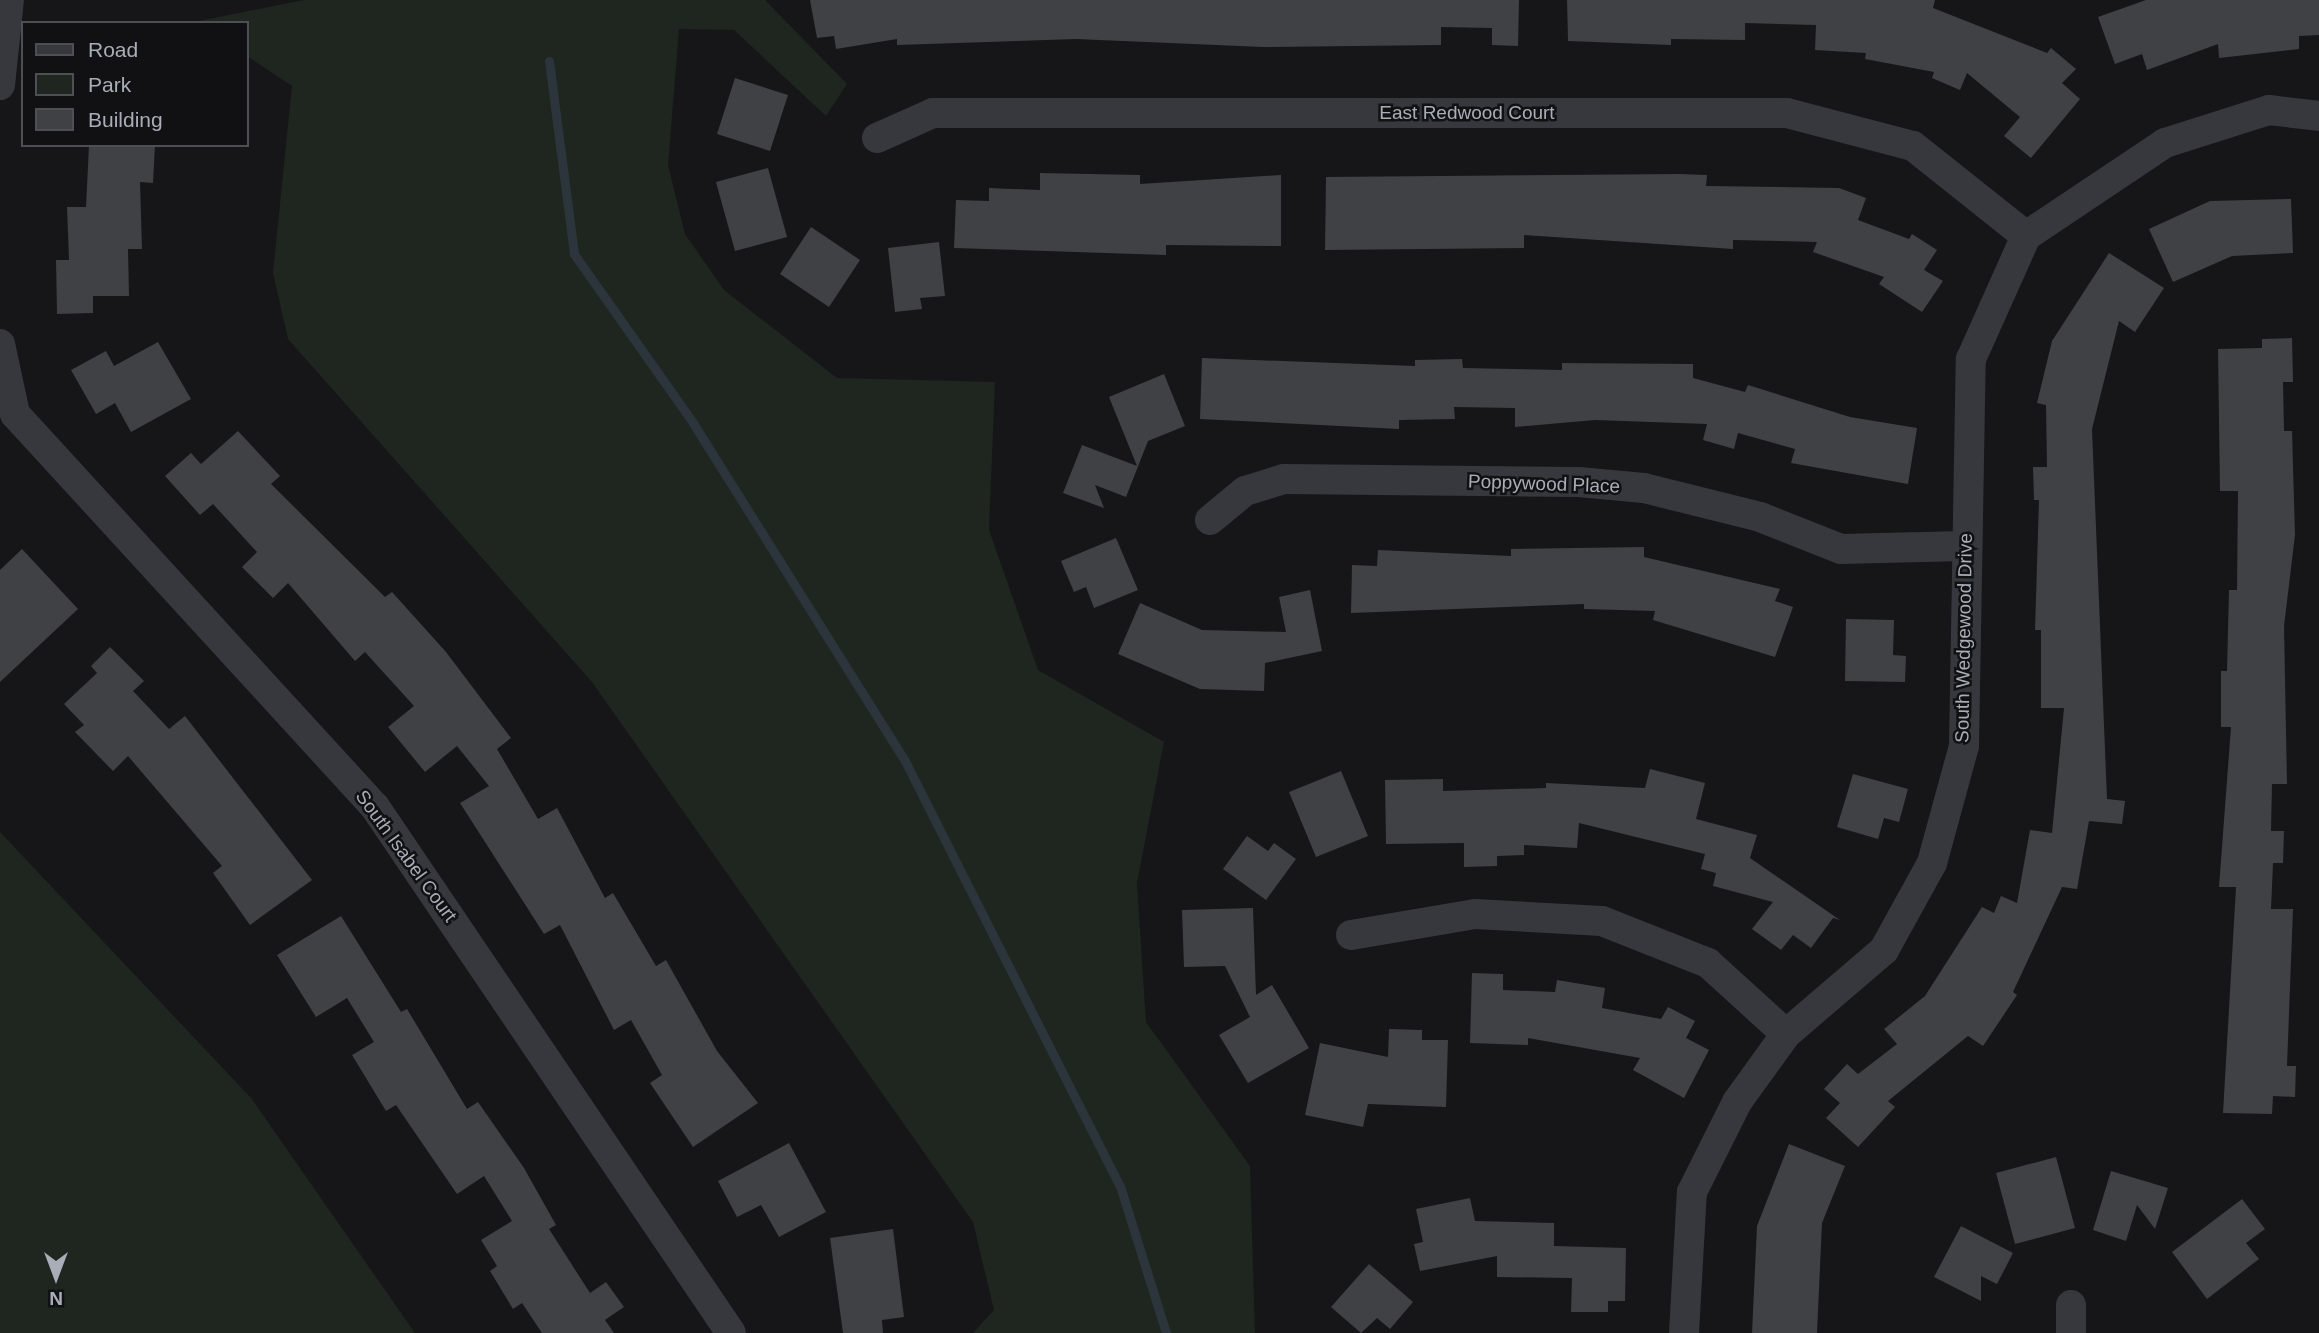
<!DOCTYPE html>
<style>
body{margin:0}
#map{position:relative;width:2319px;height:1333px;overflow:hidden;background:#161618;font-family:Arial,sans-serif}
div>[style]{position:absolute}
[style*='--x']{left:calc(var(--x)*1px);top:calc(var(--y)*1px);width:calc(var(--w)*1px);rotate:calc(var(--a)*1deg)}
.green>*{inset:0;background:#1e261f}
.stream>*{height:9px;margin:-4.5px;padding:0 4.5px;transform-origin:4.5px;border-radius:4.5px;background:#2c353c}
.building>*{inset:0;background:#404145}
.street>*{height:30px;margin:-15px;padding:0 15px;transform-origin:15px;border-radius:15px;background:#37383d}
span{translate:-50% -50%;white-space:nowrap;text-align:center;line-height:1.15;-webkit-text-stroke:5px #111113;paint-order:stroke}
.street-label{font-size:19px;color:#a8adb8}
.legend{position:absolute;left:21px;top:21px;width:228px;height:126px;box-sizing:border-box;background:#111113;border:2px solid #4d4f55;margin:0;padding:9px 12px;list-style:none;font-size:21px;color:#a8adb8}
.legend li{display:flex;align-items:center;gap:14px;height:35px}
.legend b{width:35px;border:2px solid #4d4f55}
.north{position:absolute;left:21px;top:1242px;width:70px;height:70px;-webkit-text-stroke:5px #111113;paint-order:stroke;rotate:180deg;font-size:19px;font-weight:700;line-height:28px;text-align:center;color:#a8adb8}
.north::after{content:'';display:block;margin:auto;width:24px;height:32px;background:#a8adb8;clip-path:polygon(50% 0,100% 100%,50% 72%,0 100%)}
</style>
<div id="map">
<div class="green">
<div style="clip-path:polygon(304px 0,765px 0,847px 84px,826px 116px,734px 30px,679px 29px,668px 165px,685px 234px,724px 290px,837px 378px,995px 382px,989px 530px,1038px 670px,1164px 742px,1137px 883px,1146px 1022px,1250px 1166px,1255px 1333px,973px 1333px,994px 1310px,973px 1222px,592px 682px,288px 339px,273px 273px,292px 86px,247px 56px,247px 23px,189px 23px)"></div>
<div style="clip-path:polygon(0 832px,251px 1098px,415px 1333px,0 1333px)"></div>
</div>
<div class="stream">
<div style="--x:549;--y:61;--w:195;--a:82.6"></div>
<div style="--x:574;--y:254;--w:207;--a:54.8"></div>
<div style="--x:693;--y:423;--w:399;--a:57.9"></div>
<div style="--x:905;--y:761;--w:476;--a:63.2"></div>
<div style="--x:1120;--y:1186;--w:154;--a:72.6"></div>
</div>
<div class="building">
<div style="clip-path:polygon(810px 0,1519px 0,1518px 46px,1492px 45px,1492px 28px,1441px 27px,1441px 45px,1263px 47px,1076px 39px,897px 45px,897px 39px,836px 49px,834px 36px,817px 38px)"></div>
<div style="clip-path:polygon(1567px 0,1935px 0,1933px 8px,2047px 53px,2051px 48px,2076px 69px,2062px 83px,2080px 99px,2031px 158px,2004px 136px,2020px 117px,1967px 73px,1960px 90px,1932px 78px,1934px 72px,1865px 59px,1866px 53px,1815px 50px,1816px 25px,1745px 23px,1745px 40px,1671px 39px,1671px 45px,1568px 41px)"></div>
<div style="clip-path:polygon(2146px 0,2319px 0,2319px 35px,2299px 36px,2299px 49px,2219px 58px,2218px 44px,2147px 70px,2142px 54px,2115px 64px,2098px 17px)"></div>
<div style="clip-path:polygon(735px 78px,788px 95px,770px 151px,717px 134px)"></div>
<div style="clip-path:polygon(89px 145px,155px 145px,153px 183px,140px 182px,142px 249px,128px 249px,129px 296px,93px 296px,93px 313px,57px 314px,56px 260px,69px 260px,67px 207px,86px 207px)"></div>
<div style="clip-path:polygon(768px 168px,787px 237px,735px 251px,716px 182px)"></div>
<div style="clip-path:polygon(1040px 173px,1140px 175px,1140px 184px,1281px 175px,1281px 246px,1166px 245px,1166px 255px,954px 248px,956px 200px,989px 201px,989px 188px,1040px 190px)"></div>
<div style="clip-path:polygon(1679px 174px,1707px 175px,1706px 186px,1839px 188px,1866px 198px,1858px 220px,1909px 239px,1912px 234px,1937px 250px,1924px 270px,1943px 281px,1922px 312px,1879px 284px,1884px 277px,1813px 252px,1817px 242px,1733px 240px,1733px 249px,1524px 235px,1524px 248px,1325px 250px,1326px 177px)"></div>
<div style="clip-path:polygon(2291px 199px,2293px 253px,2232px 256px,2173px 282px,2149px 229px,2210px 201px)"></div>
<div style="clip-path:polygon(811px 227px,860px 260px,829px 307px,780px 274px)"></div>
<div style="clip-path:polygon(939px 242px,945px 296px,920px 298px,922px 309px,895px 312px,888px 248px)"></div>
<div style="clip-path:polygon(2109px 253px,2164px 288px,2135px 332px,2119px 321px,2092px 429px,2107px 799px,2125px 801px,2122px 824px,2089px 821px,2077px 889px,2062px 887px,2013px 992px,2017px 995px,1983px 1046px,1968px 1036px,1888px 1101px,1895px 1107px,1858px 1147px,1826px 1118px,1840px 1103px,1824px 1089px,1847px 1064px,1858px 1074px,1897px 1044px,1884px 1029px,1925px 996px,1982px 907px,1994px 913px,2001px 896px,2017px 903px,2030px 830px,2052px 833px,2064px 708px,2041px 708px,2041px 630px,2035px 630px,2039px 500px,2034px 500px,2033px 467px,2047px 467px,2046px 405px,2037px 403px,2052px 341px)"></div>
<div style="clip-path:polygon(2292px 338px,2293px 382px,2283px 382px,2284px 431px,2292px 431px,2295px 535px,2284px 626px,2287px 784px,2272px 784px,2271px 831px,2284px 831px,2283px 863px,2273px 863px,2271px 909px,2293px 909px,2287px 1066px,2296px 1066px,2295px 1097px,2273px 1096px,2272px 1114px,2223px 1113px,2236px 887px,2219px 887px,2231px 727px,2221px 727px,2221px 671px,2227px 671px,2229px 590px,2237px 590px,2238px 491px,2220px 491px,2218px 349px,2262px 348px,2262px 339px)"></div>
<div style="clip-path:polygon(158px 342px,191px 399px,131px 432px,115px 403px,96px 414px,71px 370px,106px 351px,114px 366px)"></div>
<div style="clip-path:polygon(1202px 358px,1415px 366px,1415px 360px,1462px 359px,1463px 368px,1562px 370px,1562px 363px,1693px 364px,1693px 378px,1745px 392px,1748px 385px,1850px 417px,1917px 428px,1908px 484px,1791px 463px,1795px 449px,1738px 433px,1734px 449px,1703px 440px,1707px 424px,1595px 420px,1515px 427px,1515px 408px,1454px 407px,1455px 419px,1399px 420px,1399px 429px,1200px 419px)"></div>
<div style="clip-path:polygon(1164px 374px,1185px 426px,1148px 441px,1126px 497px,1095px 485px,1104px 508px,1063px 493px,1082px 445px,1137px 466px,1109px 397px)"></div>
<div style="clip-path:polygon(238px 431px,280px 476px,271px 484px,385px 597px,392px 592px,446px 652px,511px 738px,497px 749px,538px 819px,557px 808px,605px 898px,613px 893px,656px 966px,666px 960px,717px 1051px,758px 1103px,693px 1147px,650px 1083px,662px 1075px,631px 1020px,614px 1030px,560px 925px,544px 934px,460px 803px,489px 786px,457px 746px,425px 772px,388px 727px,414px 706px,365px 652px,355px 661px,288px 583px,273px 598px,242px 567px,257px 552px,213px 504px,200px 515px,165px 476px,191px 453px,201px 464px)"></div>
<div style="clip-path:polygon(1116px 538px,1138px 590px,1094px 608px,1086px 587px,1074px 592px,1061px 561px)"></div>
<div style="clip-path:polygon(1644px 547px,1644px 557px,1780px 589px,1775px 601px,1793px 607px,1775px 657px,1653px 620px,1655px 611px,1584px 609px,1584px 604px,1351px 613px,1352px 565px,1377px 566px,1378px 550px,1511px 556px,1511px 549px)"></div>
<div style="clip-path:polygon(22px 549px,78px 609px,0 682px,0 570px)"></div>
<div style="clip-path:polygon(1310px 590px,1322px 651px,1265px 663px,1264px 691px,1200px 689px,1118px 654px,1140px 603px,1202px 630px,1286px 632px,1279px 597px)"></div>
<div style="clip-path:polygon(1846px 619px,1894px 620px,1893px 655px,1906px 656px,1905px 682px,1845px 681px)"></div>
<div style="clip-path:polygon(110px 647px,144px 681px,133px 691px,169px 729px,185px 716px,312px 880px,250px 925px,213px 873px,222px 866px,128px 756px,113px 771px,75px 732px,84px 725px,64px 704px,97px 673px,91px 666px)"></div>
<div style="clip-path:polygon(1650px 769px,1705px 783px,1696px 819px,1757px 835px,1750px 858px,1840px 920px,1833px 918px,1811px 948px,1793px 935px,1781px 950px,1752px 929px,1773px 902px,1713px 886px,1716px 873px,1701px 869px,1705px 854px,1579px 823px,1577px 848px,1524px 845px,1524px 855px,1497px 856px,1497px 866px,1464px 867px,1464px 843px,1386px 844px,1385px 780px,1443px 779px,1443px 791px,1546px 788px,1546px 783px,1645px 788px)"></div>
<div style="clip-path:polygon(1341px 771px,1368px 836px,1316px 857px,1289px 792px)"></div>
<div style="clip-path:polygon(1853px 774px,1908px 789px,1899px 822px,1884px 818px,1878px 839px,1837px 827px)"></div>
<div style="clip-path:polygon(1247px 836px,1268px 851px,1274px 843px,1296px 859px,1266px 900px,1223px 869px)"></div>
<div style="clip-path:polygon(1253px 908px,1256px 995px,1272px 985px,1309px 1048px,1248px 1083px,1219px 1035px,1250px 1017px,1225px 966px,1184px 967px,1182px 910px)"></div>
<div style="clip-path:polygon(341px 916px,401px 1012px,407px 1009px,467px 1109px,478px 1102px,524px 1168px,556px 1225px,549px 1229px,590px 1293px,606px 1282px,624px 1307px,605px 1320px,614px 1333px,542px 1333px,522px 1303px,513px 1309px,490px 1271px,497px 1266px,481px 1240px,512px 1221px,484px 1176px,457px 1194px,396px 1105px,386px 1111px,352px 1055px,374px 1042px,347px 998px,316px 1017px,277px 955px)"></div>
<div style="clip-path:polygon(1472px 973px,1503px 974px,1503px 990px,1555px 992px,1557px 980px,1605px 988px,1602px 1008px,1661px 1019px,1668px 1007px,1695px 1021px,1686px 1038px,1709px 1050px,1684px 1098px,1633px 1070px,1640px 1058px,1528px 1038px,1528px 1045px,1470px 1043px)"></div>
<div style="clip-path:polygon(1389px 1029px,1422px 1030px,1422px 1040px,1448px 1040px,1446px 1107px,1368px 1104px,1363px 1127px,1305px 1115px,1320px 1043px,1388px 1057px)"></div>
<div style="clip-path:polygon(789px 1143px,826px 1212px,779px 1237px,761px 1205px,737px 1217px,718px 1181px)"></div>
<div style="clip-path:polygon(1789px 1144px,1845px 1166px,1822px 1223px,1817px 1333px,1752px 1333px,1757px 1226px)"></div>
<div style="clip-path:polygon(2056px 1157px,2075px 1228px,2015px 1244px,1996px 1173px)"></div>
<div style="clip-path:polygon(2111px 1171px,2168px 1188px,2155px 1229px,2137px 1205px,2126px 1241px,2093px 1230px)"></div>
<div style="clip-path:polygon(1470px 1198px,1475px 1221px,1554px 1223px,1554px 1246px,1626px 1248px,1625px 1301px,1608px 1301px,1608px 1312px,1571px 1312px,1572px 1278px,1497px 1277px,1497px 1256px,1420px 1271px,1414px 1244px,1423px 1242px,1416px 1209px)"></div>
<div style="clip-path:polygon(2242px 1199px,2265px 1229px,2246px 1243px,2259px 1259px,2207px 1299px,2172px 1252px)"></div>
<div style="clip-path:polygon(1961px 1226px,2013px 1253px,1997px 1284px,1981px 1276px,1981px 1301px,1934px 1277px)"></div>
<div style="clip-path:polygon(893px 1229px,904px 1317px,882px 1320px,883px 1333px,843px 1333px,830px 1238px)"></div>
<div style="clip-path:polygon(1369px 1264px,1413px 1302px,1390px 1329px,1377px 1318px,1361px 1333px,1331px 1307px)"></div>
</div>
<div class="street">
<div style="--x:0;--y:85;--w:85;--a:-84"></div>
<div style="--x:877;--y:138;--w:61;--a:-24.1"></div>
<div style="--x:933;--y:113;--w:854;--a:0"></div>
<div style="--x:1787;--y:113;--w:130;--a:14.7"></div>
<div style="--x:1913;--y:146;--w:144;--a:38.5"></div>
<div style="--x:0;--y:344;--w:72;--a:77.9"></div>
<div style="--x:15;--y:414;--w:533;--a:47.51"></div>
<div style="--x:375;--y:807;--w:635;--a:55.91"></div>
<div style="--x:1210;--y:520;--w:45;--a:-39.6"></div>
<div style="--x:1245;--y:491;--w:41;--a:-17.1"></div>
<div style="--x:1284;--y:479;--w:295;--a:0.6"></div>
<div style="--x:1579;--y:482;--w:65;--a:5.3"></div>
<div style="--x:1644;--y:488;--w:120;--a:14"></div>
<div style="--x:1760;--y:517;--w:87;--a:21.6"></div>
<div style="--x:1841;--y:549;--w:123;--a:-1.4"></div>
<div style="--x:1351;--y:935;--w:126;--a:-9.6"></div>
<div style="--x:1475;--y:914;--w:127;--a:3.2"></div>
<div style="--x:1602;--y:921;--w:114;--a:21.6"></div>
<div style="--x:1708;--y:963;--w:105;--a:42.3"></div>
<div style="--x:2071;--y:1305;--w:28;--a:90"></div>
<div style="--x:1684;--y:1333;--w:141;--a:-86.8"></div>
<div style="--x:1692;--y:1192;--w:101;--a:-63.4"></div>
<div style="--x:1737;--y:1102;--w:84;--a:-54.2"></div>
<div style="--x:1786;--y:1034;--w:129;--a:-40.6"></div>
<div style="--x:1884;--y:950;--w:99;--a:-61.1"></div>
<div style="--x:1932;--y:863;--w:121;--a:-74.7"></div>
<div style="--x:1964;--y:746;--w:387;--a:-89"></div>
<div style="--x:1971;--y:359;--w:135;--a:-65.9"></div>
<div style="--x:2026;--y:236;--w:167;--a:-33.8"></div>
<div style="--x:2165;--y:143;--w:109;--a:-17.6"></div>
<div style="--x:2269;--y:110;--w:50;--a:6.8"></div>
</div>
<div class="street-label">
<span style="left:1467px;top:113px">East Redwood Court</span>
<span style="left:1544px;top:484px;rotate:2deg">Poppywood Place</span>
<span style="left:1964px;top:638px;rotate:-89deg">South Wedgewood Drive</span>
<span style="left:406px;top:856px;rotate:54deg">South Isabel Court</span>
</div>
<ul class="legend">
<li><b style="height:9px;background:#37383d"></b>Road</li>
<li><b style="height:19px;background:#1e261f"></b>Park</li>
<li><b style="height:19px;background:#404145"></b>Building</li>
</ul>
<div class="north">N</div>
</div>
